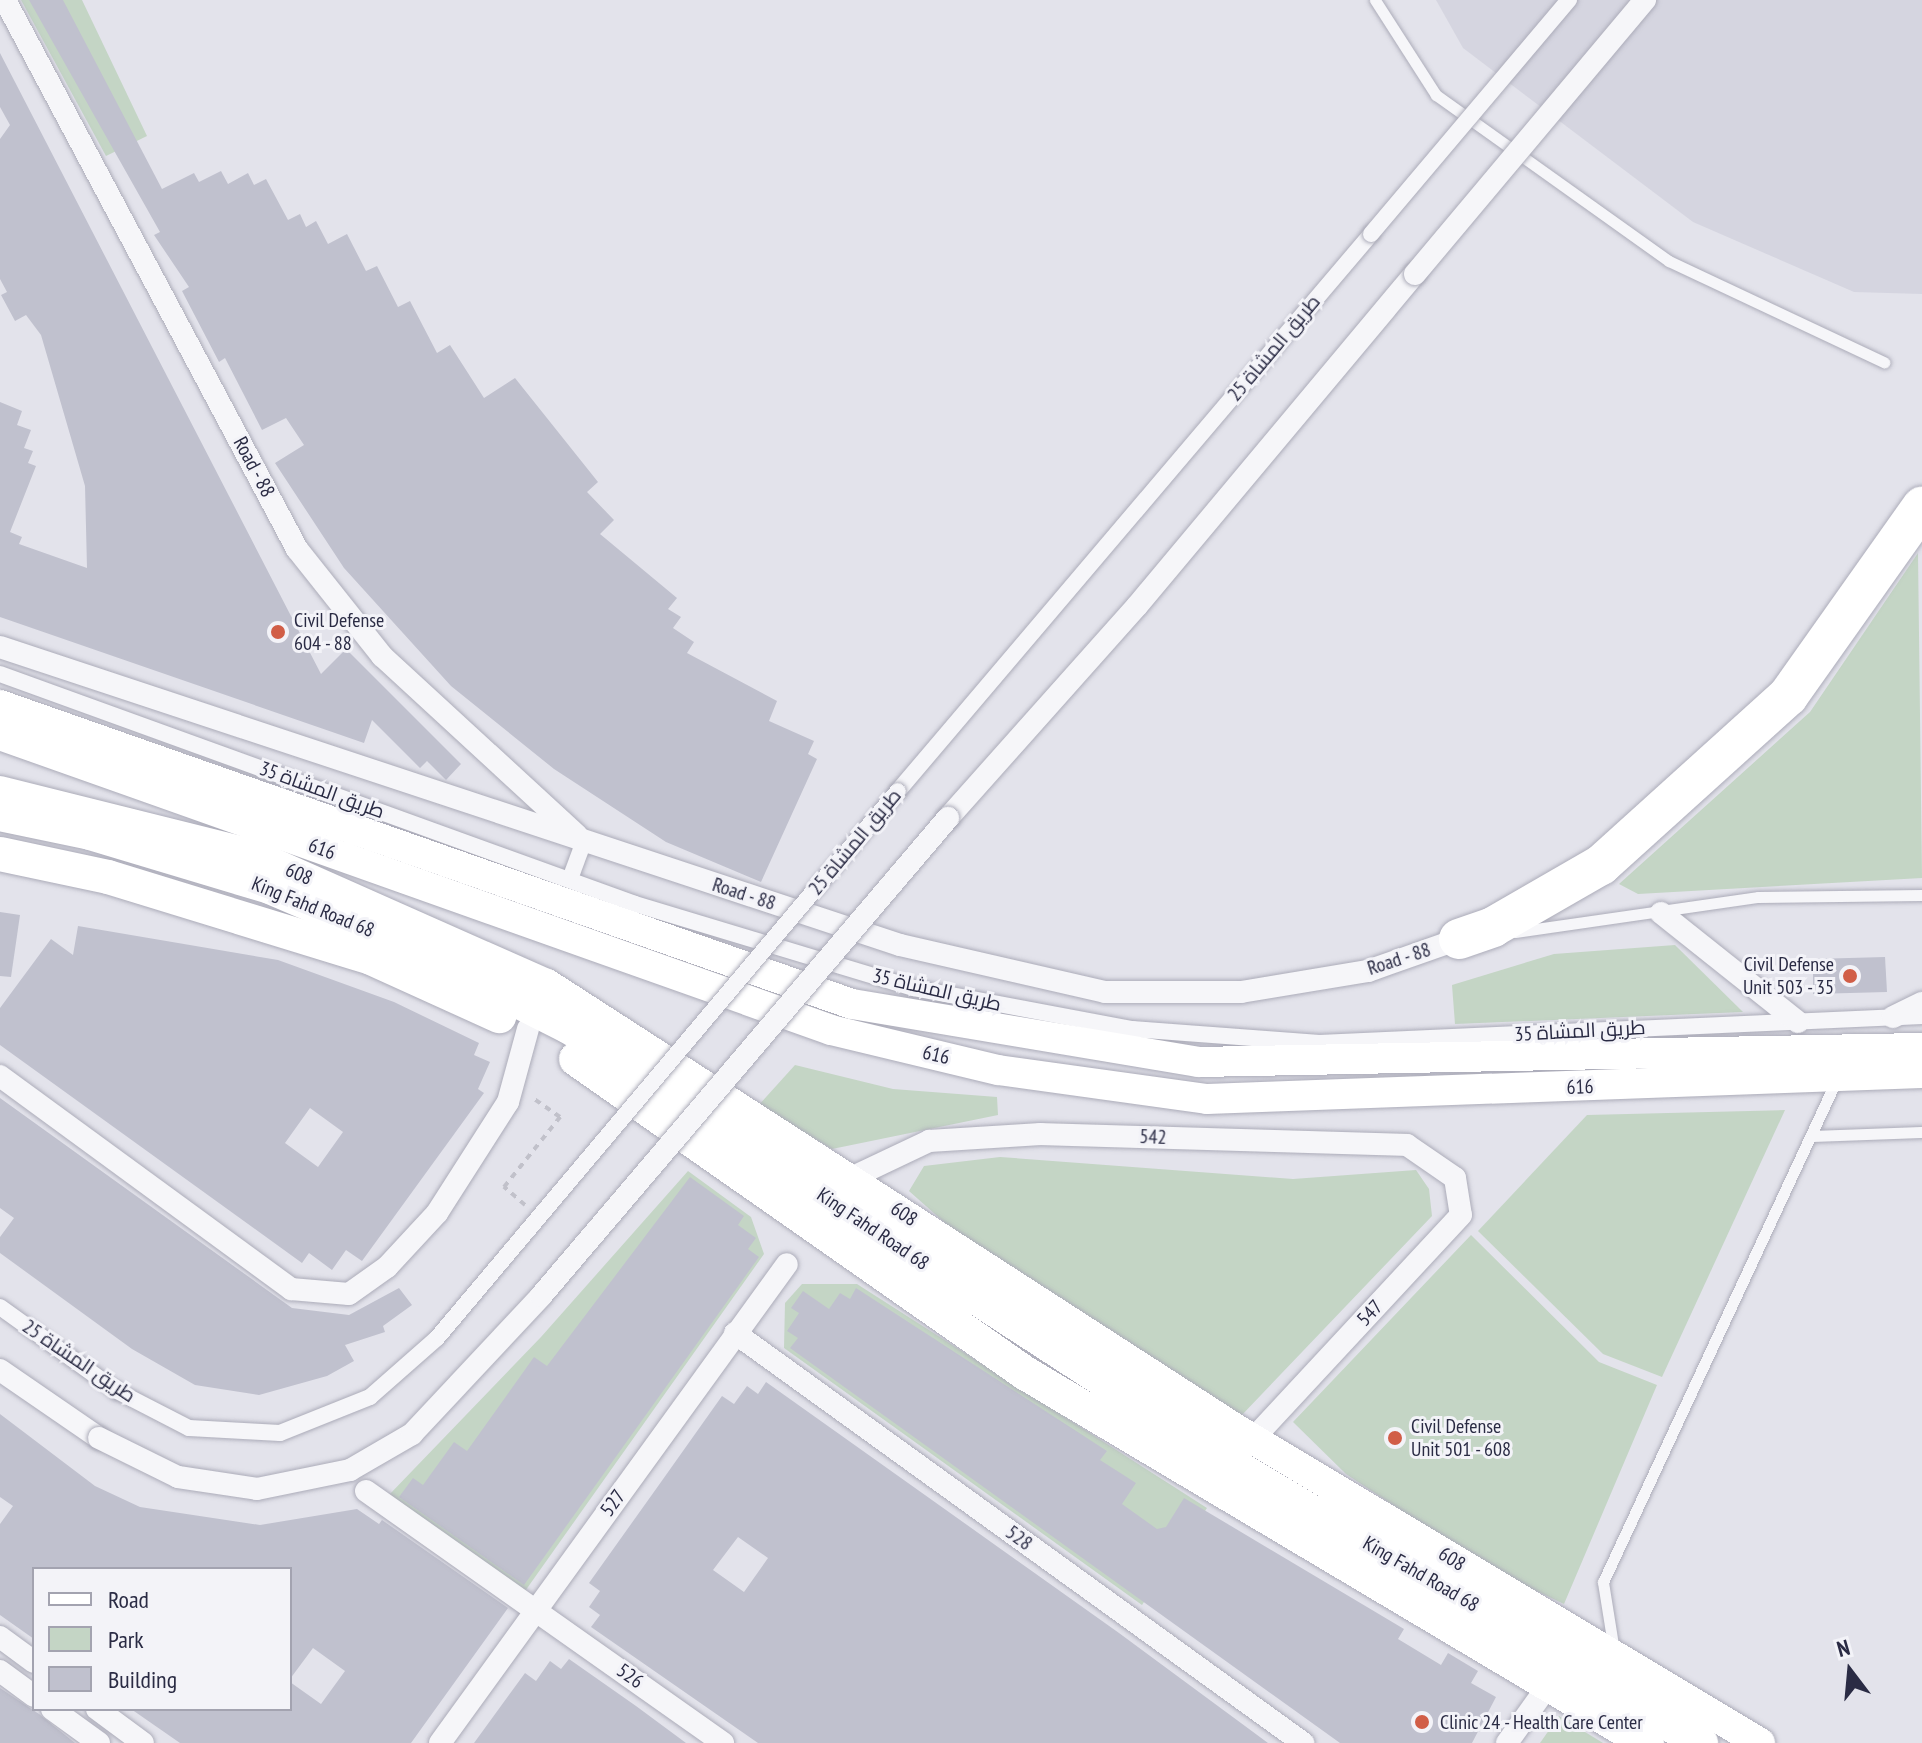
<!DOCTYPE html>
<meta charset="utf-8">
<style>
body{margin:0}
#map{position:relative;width:1922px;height:1743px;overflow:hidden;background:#e3e3eb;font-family:"PT Sans Narrow",Cairo,sans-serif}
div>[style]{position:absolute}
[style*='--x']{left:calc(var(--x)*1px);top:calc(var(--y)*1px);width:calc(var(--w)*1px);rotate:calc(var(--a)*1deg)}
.built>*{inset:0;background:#d5d5e0}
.green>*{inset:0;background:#c4d5c5}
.building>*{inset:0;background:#c0c1ce}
.path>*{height:4px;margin-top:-2px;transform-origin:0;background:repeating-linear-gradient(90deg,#c1c1ca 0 6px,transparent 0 12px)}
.roads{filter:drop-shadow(0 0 2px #acacb9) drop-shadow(0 0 2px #acacb9)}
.service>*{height:11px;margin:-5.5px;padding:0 5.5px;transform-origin:5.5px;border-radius:5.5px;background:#f6f6f9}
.pedestrian>*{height:16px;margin:-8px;padding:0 8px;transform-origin:8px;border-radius:8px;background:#f6f6f9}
.minor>*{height:22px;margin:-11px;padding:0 11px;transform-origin:11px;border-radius:11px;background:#f6f6f9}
.secondary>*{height:30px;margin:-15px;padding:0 15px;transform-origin:15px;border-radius:15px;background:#fff}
.primary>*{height:34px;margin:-17px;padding:0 17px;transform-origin:17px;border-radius:17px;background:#fff}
.motorway>*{height:40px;margin:-20px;padding:0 20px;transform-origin:20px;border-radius:20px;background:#fff}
.bridges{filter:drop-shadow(0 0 2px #acacb9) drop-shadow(0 0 2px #acacb9)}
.pedestrian-bridge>*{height:16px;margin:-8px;padding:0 8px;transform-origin:8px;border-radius:8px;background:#f6f6f9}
.minor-bridge>*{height:22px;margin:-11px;padding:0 11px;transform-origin:11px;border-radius:11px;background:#f6f6f9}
.dots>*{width:22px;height:22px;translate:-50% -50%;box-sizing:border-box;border:4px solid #f3f3f8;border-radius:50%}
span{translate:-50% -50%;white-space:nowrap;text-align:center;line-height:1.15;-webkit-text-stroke:6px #f3f3f8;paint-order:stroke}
.street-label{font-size:20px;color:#2a2b44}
.poi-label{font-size:20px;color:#2a2b44}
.left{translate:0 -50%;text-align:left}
.right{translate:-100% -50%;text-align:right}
.legend{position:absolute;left:32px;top:1567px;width:260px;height:144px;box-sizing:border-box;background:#f3f3f8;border:2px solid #a3a3b0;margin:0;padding:10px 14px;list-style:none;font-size:24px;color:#2a2b44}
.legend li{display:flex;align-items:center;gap:16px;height:40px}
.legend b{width:40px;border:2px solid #a3a3b0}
.north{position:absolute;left:1810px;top:1631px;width:80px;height:80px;-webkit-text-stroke:6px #f3f3f8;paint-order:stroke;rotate:344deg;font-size:22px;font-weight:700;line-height:32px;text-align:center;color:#2a2b44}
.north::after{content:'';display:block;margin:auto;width:28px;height:36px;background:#2a2b44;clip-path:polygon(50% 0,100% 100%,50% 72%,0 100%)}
</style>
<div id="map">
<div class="built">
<div style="clip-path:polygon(1436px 0,1922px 0,1922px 294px,1854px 292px,1693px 222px,1463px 48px)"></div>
</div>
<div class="green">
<div style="clip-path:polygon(21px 0,82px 0,147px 136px,106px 156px)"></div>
<div style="clip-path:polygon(1918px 553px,1922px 878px,1638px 894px,1619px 884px,1810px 712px)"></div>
<div style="clip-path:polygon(1675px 945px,1743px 1012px,1455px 1024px,1452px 985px,1554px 954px)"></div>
<div style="clip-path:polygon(795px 1065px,893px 1089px,997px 1097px,998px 1115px,832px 1149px,758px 1106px)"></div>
<div style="clip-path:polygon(1785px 1110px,1662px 1377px,1603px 1354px,1478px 1231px,1587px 1115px)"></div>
<div style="clip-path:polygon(1000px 1157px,1293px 1179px,1416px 1170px,1429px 1189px,1432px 1216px,1240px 1417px,953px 1230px,909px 1191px,924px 1166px)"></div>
<div style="clip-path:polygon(688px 1171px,751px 1217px,764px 1254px,523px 1594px,388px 1496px,541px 1337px)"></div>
<div style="clip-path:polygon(1471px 1235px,1599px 1362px,1657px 1385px,1564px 1604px,1488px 1568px,1346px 1474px,1293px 1422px)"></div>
<div style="clip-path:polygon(802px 1284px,857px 1284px,1207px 1508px,1142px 1605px,784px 1348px,785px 1303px)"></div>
<div style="clip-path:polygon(1559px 1716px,1603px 1743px,1540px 1743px)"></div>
</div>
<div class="building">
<div style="clip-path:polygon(29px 0,63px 0,162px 189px,194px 173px,199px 182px,221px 171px,228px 184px,248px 173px,254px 185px,266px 179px,288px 220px,300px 214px,306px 227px,316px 221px,328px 244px,347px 234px,366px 271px,377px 266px,398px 307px,410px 301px,437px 353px,450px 345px,484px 398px,515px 378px,598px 482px,587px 492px,614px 520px,600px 534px,677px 598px,668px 609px,681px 617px,673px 628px,694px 642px,687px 653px,777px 701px,769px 721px,814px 741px,808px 754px,817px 759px,761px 882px,666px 842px,554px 769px,451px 686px,344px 568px,275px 463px,304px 445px,286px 418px,262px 430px,225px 358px,219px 362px,182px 291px,189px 287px,154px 235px,160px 232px)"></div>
<div style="clip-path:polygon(0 53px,321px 674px,346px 649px,461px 764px,446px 780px,427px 761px,420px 768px,372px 720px,364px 743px,0 617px,0 402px,22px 411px,17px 425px,31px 430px,24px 448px,33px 451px,28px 463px,36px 466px,10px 532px,22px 537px,19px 544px,87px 568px,85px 486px,41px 335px,26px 315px,15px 321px,1px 295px,7px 292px,0 279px,0 139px,10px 125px,0 107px)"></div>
<div style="clip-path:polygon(0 912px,20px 915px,11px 977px,0 976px)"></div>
<div style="clip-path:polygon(evenodd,78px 926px,278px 960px,394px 1002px,479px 1043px,474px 1055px,490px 1062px,478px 1089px,484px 1093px,362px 1261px,346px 1250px,332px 1270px,309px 1253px,302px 1263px,0 1045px,0 1008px,51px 939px,73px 955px,78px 926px,310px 1108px,343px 1132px,318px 1167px,285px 1143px,310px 1108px)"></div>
<div style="clip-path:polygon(1885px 957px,1887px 992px,1813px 994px,1813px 959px)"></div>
<div style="clip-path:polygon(0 1098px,292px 1308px,349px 1315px,399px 1288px,412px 1305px,383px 1326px,385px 1332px,345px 1345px,354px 1361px,327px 1376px,259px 1395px,195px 1385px,132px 1349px,0 1253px,0 1237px,14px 1218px,0 1208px)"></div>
<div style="clip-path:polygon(690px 1177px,744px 1216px,738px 1225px,756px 1238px,748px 1249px,759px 1257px,524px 1585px,399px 1497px,413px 1478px,423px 1485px,454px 1442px,467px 1451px,534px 1357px,547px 1366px)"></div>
<div style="clip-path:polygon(856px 1288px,1107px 1451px,1100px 1460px,1136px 1483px,1122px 1504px,1157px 1529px,1166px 1527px,1184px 1498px,1404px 1629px,1398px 1639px,1441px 1665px,1448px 1653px,1478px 1671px,1471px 1683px,1496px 1697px,1472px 1743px,1340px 1743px,790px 1348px,798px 1338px,787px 1331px,799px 1313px,791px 1308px,803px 1291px,829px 1309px,840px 1293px,850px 1299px)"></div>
<div style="clip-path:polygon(evenodd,766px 1382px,1119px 1633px,1268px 1743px,758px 1743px,591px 1627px,600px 1615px,589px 1607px,600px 1591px,589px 1583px,661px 1482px,722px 1396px,734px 1404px,747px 1386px,758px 1394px,766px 1382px,738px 1537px,768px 1558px,744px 1592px,713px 1570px,738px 1537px)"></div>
<div style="clip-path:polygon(0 1414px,95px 1486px,140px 1507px,260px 1525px,357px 1509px,379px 1524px,382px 1520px,508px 1608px,411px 1743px,180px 1743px,131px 1709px,290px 1709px,290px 1682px,321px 1704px,345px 1671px,313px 1648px,290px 1679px,290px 1569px,34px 1569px,34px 1639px,0 1615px,0 1524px,13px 1506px,0 1497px)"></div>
<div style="clip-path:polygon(569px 1659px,636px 1706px,686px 1743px,474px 1743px,525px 1673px,536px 1681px,550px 1661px,561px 1669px)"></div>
<div style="clip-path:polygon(0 1688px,39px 1714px,75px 1743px,0 1743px)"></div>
</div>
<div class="path">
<div style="--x:525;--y:1205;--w:28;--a:-139"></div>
<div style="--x:504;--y:1187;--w:90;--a:-51.3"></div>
<div style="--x:560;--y:1117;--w:33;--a:-145"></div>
</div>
<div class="roads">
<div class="service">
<div style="--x:1375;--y:0;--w:113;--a:57.3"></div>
<div style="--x:1436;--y:95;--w:286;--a:35.5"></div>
<div style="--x:1669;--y:261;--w:238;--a:25.2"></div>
<div style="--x:1515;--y:932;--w:246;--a:-8.2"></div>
<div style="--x:1758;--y:897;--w:164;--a:-0.7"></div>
<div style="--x:1811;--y:1136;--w:111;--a:-2.1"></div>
<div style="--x:1614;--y:1651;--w:70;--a:-99.1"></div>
<div style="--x:1603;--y:1582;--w:553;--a:-65.06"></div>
</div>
<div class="pedestrian">
<div style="--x:0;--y:674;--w:675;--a:19.91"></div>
<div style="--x:635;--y:904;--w:291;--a:16.8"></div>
<div style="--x:914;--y:988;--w:222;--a:10.7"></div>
<div style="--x:1132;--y:1029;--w:188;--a:4.3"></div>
<div style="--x:1319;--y:1043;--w:604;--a:-2.56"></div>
<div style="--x:898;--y:791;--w:731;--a:-49.66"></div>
<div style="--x:570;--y:879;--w:40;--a:-69.8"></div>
<div style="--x:0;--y:1307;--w:144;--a:35.7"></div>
</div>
<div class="minor">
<div style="--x:5;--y:0;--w:622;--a:61.99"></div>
<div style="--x:297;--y:549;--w:137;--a:51.5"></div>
<div style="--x:382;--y:656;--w:265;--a:42.6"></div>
<div style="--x:0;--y:647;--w:948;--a:18.32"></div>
<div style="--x:900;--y:945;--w:210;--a:12.9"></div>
<div style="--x:1105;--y:992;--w:136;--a:0"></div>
<div style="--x:1241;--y:992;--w:129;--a:-9.4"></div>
<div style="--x:1368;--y:971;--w:96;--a:-19.4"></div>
<div style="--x:948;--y:818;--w:284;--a:-48.3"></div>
<div style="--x:1137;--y:606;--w:433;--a:-50.1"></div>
<div style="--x:1661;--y:913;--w:175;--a:38.5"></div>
<div style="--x:1893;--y:1017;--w:32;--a:-26"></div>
<div style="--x:0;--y:1076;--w:361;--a:36.2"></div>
<div style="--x:291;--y:1289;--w:58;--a:4.9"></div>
<div style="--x:349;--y:1294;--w:47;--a:-35.4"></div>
<div style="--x:387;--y:1267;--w:74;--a:-47.2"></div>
<div style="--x:437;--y:1213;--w:132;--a:-57.4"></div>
<div style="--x:508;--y:1102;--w:76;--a:-74.7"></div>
<div style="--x:849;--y:1179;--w:89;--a:-25.4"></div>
<div style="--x:929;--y:1141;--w:112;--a:-3.6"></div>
<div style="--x:1041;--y:1134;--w:366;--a:1.7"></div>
<div style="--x:1407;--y:1145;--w:58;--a:34.5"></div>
<div style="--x:1455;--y:1178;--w:37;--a:81"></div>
<div style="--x:1461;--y:1215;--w:306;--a:132.9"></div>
<div style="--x:735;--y:1333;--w:701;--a:35.82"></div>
<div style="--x:0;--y:1370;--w:120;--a:34.5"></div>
<div style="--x:366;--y:1491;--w:437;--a:35.2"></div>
<div style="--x:0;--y:1637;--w:42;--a:36.3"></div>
<div style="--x:0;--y:1671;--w:42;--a:36.3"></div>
<div style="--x:52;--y:1709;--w:58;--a:35.9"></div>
<div style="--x:97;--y:1709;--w:57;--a:36.5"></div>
<div style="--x:440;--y:1743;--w:591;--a:-54.08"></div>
<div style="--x:1507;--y:1743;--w:74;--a:-54.4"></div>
</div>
<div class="secondary">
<div style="--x:0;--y:705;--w:903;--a:19.34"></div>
<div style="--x:852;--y:1004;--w:351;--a:9.5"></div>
<div style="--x:1198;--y:1062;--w:724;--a:-1.11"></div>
<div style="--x:0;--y:735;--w:882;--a:19.54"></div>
<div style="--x:831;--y:1030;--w:172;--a:13.5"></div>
<div style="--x:998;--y:1070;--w:211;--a:7.9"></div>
<div style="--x:1207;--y:1099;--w:715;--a:-2.08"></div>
<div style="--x:0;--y:791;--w:261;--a:14"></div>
<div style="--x:253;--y:854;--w:321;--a:23.9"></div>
<div style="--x:547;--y:984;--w:820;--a:32.86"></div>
<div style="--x:1236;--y:1429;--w:611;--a:30.93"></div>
</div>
<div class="primary">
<div style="--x:0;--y:814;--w:92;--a:11.9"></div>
<div style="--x:90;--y:833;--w:188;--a:16.7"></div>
<div style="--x:270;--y:887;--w:160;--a:23.2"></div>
<div style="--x:417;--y:950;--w:170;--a:26.9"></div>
<div style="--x:569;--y:1027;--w:233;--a:32.2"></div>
<div style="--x:766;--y:1151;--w:101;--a:37.8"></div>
<div style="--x:846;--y:1213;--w:479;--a:33"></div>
<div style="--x:1248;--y:1474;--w:527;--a:30.7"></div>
<div style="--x:0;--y:854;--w:110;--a:12"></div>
<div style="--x:108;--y:877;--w:275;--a:17.1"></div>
<div style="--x:371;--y:958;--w:141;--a:24.4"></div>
<div style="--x:576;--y:1059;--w:548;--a:34.97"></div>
<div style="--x:1025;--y:1373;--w:724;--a:30.75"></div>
</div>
<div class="motorway">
<div style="--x:1459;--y:939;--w:36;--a:-19"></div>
<div style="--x:1493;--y:927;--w:125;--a:-29.9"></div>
<div style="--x:1601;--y:865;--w:252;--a:-42.1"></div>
<div style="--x:1788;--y:696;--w:232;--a:-54.7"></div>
</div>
</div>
<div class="bridges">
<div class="pedestrian-bridge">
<div style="--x:1371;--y:234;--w:307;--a:-49.8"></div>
<div style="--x:117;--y:1391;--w:81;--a:27.2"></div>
<div style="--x:189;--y:1428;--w:91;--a:3.1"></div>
<div style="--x:280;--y:1433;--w:97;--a:-21.8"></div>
<div style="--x:370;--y:1397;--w:89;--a:-41.4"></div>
<div style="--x:437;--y:1338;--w:715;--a:-49.88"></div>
</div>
<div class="minor-bridge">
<div style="--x:1415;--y:274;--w:358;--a:-50"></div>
<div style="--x:99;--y:1438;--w:88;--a:26.3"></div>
<div style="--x:178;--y:1477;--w:80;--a:8.6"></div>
<div style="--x:257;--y:1489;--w:95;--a:-11.5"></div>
<div style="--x:350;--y:1470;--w:72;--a:-30.1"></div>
<div style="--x:412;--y:1434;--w:189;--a:-46.9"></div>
<div style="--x:541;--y:1296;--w:628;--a:-49.59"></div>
</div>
</div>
<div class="dots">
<div style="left:278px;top:632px;background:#d15e47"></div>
<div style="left:1850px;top:976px;background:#d15e47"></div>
<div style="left:1395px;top:1438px;background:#d15e47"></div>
<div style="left:1422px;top:1722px;background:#d15e47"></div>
</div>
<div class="street-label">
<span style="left:1274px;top:348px;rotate:-50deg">طريق المشاة 25</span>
<span style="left:254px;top:467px;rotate:62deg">Road - 88</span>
<span style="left:322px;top:790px;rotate:20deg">طريق المشاة 35</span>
<span style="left:855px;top:842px;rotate:-50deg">طريق المشاة 25</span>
<span style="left:322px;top:849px;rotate:20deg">616</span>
<span style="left:299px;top:874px;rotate:23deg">608</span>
<span style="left:744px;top:894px;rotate:18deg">Road - 88</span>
<span style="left:313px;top:907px;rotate:22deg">King Fahd Road 68</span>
<span style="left:1399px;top:959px;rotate:-18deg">Road - 88</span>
<span style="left:937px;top:990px;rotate:13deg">طريق المشاة 35</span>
<span style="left:1580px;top:1031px;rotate:-3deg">طريق المشاة 35</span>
<span style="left:936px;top:1055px;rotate:13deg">616</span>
<span style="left:1580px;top:1087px;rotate:-2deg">616</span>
<span style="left:1153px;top:1137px;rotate:2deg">542</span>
<span style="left:904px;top:1214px;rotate:33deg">608</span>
<span style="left:873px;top:1229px;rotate:34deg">King Fahd Road 68</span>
<span style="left:1370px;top:1313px;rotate:-47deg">547</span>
<span style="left:79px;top:1361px;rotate:34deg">طريق المشاة 25</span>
<span style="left:613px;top:1503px;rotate:-54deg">527</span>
<span style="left:1019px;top:1538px;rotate:36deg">528</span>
<span style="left:1452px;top:1559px;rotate:31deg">608</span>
<span style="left:1421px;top:1574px;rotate:30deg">King Fahd Road 68</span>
<span style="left:630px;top:1676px;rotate:35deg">526</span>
</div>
<div class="poi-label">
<span class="left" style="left:294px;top:632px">Civil Defense<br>604 - 88</span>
<span class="right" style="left:1834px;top:976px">Civil Defense<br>Unit 503 - 35</span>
<span class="left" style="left:1411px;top:1438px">Civil Defense<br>Unit 501 - 608</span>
<span class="left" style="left:1440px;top:1722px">Clinic 24 - Health Care Center</span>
</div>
<ul class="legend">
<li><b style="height:10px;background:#fff"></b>Road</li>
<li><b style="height:22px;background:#c4d5c5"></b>Park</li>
<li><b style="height:22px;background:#c0c1ce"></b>Building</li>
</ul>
<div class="north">N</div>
</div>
